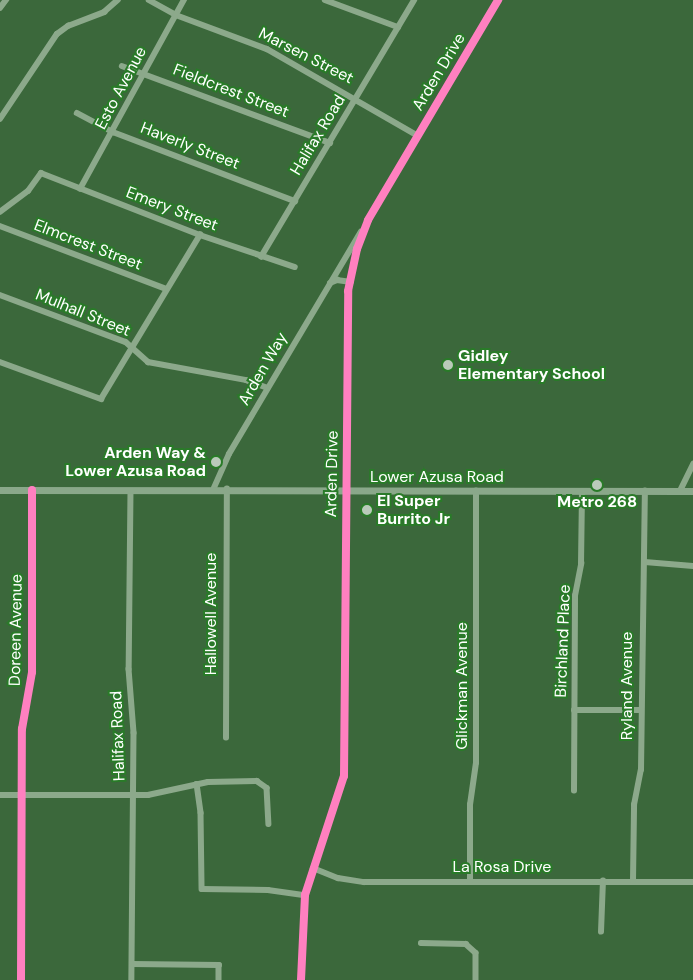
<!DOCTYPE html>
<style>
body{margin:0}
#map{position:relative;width:693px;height:980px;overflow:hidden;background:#3b683b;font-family:"DM Sans",sans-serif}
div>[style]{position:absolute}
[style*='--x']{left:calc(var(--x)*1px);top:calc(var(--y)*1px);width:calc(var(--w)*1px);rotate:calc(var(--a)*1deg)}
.minor>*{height:5.5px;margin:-2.75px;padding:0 2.75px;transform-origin:2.75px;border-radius:2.75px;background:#8ca98b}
.major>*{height:7px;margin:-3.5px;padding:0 3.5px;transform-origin:3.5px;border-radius:3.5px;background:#8aa88a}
.cycleway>*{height:8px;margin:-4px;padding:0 4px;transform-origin:4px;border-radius:4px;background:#ff80c0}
.dots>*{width:14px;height:14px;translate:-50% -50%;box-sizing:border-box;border:2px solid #297b28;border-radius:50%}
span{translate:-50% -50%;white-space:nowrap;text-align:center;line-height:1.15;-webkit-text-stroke:4px #297b28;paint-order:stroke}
.street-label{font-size:16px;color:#fff}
.poi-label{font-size:16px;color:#fff;font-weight:700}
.left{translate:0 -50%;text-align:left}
.right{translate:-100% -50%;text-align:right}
</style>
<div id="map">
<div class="minor">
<div style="--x:149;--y:0;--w:31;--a:29"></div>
<div style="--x:176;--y:15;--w:97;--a:20.5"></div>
<div style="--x:267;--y:49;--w:174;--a:29.9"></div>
<div style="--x:325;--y:0;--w:78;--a:20.3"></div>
<div style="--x:0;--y:8;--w:10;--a:-53"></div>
<div style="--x:122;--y:66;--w:222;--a:20.3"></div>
<div style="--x:77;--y:113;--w:41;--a:27.8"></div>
<div style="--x:113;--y:132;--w:195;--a:20.8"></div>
<div style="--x:0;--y:119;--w:102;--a:-56.2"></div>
<div style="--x:57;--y:34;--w:14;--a:-36"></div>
<div style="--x:68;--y:26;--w:39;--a:-21"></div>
<div style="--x:104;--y:12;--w:18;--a:-41"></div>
<div style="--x:80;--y:189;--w:216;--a:-61.2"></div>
<div style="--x:0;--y:212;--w:35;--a:-37"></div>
<div style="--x:28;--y:191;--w:22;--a:-54"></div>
<div style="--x:41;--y:173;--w:171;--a:21.3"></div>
<div style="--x:200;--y:235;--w:100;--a:18.6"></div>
<div style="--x:0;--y:226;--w:178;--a:20.7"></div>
<div style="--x:261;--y:257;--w:299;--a:-59.2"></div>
<div style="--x:330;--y:283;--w:8;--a:-23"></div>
<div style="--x:337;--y:280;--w:14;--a:8"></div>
<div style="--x:0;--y:295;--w:134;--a:20.5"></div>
<div style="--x:126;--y:342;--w:30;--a:42"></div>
<div style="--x:148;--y:362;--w:100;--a:10.4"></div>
<div style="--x:246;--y:380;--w:23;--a:20"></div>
<div style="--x:0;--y:362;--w:108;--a:20.1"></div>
<div style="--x:101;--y:399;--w:192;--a:-58.9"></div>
<div style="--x:213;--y:490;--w:39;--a:-66"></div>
<div style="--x:229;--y:454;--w:258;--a:-59.3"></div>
<div style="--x:131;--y:491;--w:178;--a:90.6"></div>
<div style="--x:129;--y:669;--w:64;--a:85.5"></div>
<div style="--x:134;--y:733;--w:247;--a:90.5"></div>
<div style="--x:680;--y:491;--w:30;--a:-64"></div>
<div style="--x:645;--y:562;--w:48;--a:4.8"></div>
<div style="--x:574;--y:710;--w:67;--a:0"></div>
<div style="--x:226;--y:738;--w:249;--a:-89.8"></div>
<div style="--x:197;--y:784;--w:29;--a:82"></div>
<div style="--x:201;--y:813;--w:76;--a:89.2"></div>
<div style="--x:202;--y:889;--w:66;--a:0.9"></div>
<div style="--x:268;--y:890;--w:37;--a:8"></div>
<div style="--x:574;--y:791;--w:195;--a:-89.7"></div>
<div style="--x:575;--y:596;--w:33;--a:-79"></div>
<div style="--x:581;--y:564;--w:72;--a:-89.2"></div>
<div style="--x:0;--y:795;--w:148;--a:0"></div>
<div style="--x:148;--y:795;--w:61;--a:-12.2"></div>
<div style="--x:208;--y:782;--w:49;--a:-1.2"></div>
<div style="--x:257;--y:781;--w:12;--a:35"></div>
<div style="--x:267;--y:788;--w:36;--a:87"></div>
<div style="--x:313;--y:868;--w:27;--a:22"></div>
<div style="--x:338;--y:878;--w:26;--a:9"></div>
<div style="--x:364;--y:882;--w:329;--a:0"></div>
<div style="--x:470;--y:881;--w:76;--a:-90"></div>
<div style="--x:470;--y:805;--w:42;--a:-81.9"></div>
<div style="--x:476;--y:763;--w:272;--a:-90"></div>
<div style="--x:633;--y:881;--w:76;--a:-89.2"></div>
<div style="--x:634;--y:805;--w:36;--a:-79"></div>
<div style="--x:641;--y:770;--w:279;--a:-89.2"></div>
<div style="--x:601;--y:932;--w:51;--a:-87.8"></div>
<div style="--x:421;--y:943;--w:45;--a:1.3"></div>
<div style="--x:466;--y:944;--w:13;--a:42"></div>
<div style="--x:476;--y:953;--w:27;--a:90"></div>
<div style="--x:132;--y:964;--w:87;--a:0.7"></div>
<div style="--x:219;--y:965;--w:15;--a:90"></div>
<div style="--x:21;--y:980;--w:251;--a:-89.8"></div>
<div style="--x:22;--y:729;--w:58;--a:-80"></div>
<div style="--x:32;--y:672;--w:182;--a:-90"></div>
<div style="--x:301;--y:980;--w:85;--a:-87.3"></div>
<div style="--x:305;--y:895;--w:125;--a:-71.9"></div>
<div style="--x:344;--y:776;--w:485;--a:-89.5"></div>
<div style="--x:348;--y:291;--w:43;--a:-77.9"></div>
<div style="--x:357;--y:249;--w:31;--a:-69"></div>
<div style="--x:368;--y:220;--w:256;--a:-59.4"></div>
</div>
<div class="major">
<div style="--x:0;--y:490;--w:693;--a:0.08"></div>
</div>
<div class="cycleway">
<div style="--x:21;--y:980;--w:251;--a:-89.8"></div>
<div style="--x:22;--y:729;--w:58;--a:-80"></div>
<div style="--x:32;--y:672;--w:182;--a:-90"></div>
<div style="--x:301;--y:980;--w:85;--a:-87.3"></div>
<div style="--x:305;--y:895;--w:125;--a:-71.9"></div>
<div style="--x:344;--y:776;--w:485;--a:-89.5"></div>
<div style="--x:348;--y:291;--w:43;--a:-77.9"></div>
<div style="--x:357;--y:249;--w:31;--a:-69"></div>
<div style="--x:368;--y:220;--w:256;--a:-59.4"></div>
</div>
<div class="dots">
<div style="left:448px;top:365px;background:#bacaba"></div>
<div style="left:216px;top:462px;background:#bacaba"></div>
<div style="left:597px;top:485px;background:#bacaba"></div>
<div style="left:367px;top:510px;background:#bacaba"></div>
</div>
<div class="street-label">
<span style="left:306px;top:56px;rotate:27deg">Marsen Street</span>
<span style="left:439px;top:72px;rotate:-59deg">Arden Drive</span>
<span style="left:121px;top:88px;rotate:-62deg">Esto Avenue</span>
<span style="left:231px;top:91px;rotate:21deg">Fieldcrest Street</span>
<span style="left:318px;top:135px;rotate:-59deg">Halifax Road</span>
<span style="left:190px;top:146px;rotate:21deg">Haverly Street</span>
<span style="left:172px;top:209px;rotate:21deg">Emery Street</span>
<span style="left:88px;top:245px;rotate:21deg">Elmcrest Street</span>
<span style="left:83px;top:313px;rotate:22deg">Mulhall Street</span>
<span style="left:263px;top:369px;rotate:-60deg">Arden Way</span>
<span style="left:332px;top:474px;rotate:-89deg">Arden Drive</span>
<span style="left:437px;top:477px">Lower Azusa Road</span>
<span style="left:211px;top:614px;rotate:-90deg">Hallowell Avenue</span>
<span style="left:16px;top:630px;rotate:-89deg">Doreen Avenue</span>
<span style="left:563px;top:641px;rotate:-88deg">Birchland Place</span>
<span style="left:462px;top:686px;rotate:-90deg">Glickman Avenue</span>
<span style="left:627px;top:686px;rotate:-90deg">Ryland Avenue</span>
<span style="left:118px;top:736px;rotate:-92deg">Halifax Road</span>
<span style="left:502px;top:867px">La Rosa Drive</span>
</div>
<div class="poi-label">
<span class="left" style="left:458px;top:365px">Gidley<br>Elementary School</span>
<span class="right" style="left:206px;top:462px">Arden Way &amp;<br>Lower Azusa Road</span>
<span class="left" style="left:377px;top:510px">El Super<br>Burrito Jr</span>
<span style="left:597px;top:502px">Metro 268</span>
</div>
</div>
